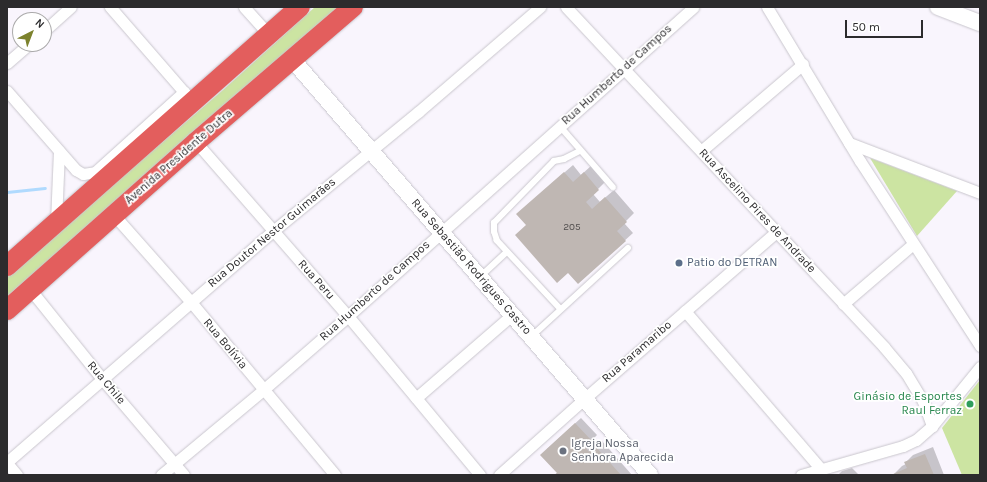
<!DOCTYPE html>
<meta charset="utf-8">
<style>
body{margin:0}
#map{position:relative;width:987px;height:482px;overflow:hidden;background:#f9f5fd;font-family:Karla,sans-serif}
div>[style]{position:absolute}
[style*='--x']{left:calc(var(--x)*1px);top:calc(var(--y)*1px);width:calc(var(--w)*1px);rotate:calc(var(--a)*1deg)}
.green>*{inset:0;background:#cce4a2}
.shadow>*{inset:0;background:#0003}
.stream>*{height:3px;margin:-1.5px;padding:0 1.5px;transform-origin:1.5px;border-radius:1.5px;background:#b0dafe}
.building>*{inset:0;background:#bfb7b3}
.roads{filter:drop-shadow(0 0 1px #c9c6cd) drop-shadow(0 0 1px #c9c6cd)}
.lane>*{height:5.5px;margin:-2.75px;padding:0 2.75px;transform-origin:2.75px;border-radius:2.75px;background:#fff}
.street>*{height:11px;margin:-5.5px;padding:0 5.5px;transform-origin:5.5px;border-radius:5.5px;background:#fff}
.secondary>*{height:16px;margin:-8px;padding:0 8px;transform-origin:8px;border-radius:8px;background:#fff}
.highway>*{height:20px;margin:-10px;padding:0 10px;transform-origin:10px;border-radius:10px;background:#e35e5d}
.dots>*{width:11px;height:11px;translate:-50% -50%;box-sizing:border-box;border:2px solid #fff;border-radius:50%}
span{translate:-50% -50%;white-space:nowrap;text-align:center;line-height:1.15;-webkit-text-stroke:3.5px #fff;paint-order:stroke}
.number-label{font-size:10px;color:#514e4e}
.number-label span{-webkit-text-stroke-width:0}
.street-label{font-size:12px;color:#2c2b2d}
.service-label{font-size:12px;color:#4e5e75}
.left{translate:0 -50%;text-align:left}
.leisure-label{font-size:12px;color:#27864d}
.right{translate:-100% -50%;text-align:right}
.worship-label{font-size:12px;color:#5b616d}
.frame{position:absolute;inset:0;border:8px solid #2c2b2d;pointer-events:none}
.north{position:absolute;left:12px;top:12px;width:40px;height:40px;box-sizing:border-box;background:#fff;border:1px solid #abaaab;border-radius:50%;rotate:42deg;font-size:11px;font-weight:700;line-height:16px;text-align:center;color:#2c2b2d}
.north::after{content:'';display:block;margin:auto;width:14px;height:18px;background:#7c822d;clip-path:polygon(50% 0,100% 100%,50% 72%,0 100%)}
.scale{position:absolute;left:845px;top:20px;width:78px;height:18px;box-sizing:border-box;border:2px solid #2c2b2d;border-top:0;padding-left:5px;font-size:12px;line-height:14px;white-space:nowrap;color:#2c2b2d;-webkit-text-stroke:3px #fff;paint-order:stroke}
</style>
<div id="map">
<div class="green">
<div style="clip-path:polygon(315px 7px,343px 7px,7px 296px,7px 276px,223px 90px)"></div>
<div style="clip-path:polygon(870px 158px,957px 191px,917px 236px)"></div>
<div style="clip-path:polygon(980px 380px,980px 475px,962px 475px,942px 428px)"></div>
</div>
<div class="shadow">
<div style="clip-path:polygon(573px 165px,581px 175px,592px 165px,606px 181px,593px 194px,600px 202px,614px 190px,634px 213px,624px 223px,633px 233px,578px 283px,527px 225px,525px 207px)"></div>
<div style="clip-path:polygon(581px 418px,597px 435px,591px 441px,596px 447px,602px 441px,632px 475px,555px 475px,558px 472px,547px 449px)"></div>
<div style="clip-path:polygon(933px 447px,944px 475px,893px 475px,902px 466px,906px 464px,905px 463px,913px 455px)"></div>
<div style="clip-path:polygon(852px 468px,859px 475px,838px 475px,842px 471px)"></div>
</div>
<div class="stream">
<div style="--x:7;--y:192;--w:38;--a:-6"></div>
</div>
<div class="building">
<div style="clip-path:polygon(564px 172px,573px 182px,584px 172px,599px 190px,586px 202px,592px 209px,605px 197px,627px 222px,617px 231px,626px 241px,578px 284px,568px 273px,557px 283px,515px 235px,526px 225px,516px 214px)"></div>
<div style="clip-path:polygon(575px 423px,592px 441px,585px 447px,589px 452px,595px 446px,621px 475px,554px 475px,557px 473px,540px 455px)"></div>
<div style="clip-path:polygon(925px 454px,934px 475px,891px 475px,907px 468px,904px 462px)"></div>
</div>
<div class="roads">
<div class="lane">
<div style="--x:560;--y:126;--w:81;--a:49"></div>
<div style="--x:481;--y:276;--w:35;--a:-43"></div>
<div style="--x:560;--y:309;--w:93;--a:-132.8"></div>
<div style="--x:497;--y:241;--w:9;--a:-108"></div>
<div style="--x:494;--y:232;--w:9;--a:-90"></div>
<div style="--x:494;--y:223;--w:86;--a:-45.9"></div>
<div style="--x:554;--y:161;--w:10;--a:-11"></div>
<div style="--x:564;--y:159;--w:18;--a:-27"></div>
<div style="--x:532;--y:336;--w:130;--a:-42.5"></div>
</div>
<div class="street">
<div style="--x:244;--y:7;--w:38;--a:48"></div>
<div style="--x:566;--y:7;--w:466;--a:46.9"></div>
<div style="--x:884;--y:347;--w:34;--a:50"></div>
<div style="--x:906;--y:373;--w:33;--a:59"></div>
<div style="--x:923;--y:401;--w:27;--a:70"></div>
<div style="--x:767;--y:7;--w:180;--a:58.9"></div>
<div style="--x:860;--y:161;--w:221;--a:57"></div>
<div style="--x:44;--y:31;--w:36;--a:-42"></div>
<div style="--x:7;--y:63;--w:29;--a:-41"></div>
<div style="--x:7;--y:91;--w:105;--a:48.9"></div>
<div style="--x:76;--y:170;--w:8;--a:30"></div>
<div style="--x:83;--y:174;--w:12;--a:-9"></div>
<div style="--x:95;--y:172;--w:120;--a:-42"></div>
<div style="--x:184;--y:92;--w:113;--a:-131"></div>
<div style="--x:196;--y:142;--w:231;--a:48.9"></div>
<div style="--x:348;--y:316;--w:207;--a:50.3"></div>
<div style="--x:849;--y:143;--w:140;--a:20.9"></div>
<div style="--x:701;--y:151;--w:134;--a:-40.5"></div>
<div style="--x:114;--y:215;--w:116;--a:48.5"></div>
<div style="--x:191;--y:302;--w:225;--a:50.2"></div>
<div style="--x:56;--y:222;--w:71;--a:-87.6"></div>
<div style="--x:30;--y:289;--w:115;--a:51.3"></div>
<div style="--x:102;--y:379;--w:126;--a:49.5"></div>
<div style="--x:843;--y:304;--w:92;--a:-40.6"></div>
<div style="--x:685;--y:311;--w:208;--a:49.3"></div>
<div style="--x:416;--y:398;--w:128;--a:-40.9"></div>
<div style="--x:7;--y:462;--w:352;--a:-41"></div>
<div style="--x:273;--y:231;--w:188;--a:-39.4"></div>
<div style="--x:418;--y:112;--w:161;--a:-40.7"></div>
<div style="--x:7;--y:463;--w:16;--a:50"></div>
<div style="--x:161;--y:475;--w:133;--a:-39.8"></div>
<div style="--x:263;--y:390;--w:113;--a:-41"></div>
<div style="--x:348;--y:316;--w:463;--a:-41.8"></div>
<div style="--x:499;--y:475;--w:114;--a:-41.8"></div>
<div style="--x:584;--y:399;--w:254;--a:-41"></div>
<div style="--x:801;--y:475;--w:106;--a:-15.9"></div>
<div style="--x:903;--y:446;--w:14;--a:-25"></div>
<div style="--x:916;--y:440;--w:21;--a:-41"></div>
<div style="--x:932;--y:426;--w:76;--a:-50.9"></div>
</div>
<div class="secondary">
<div style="--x:938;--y:7;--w:45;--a:20.9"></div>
<div style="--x:292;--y:59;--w:549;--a:49.29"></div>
</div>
<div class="highway">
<div style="--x:7;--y:266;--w:391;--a:-41.5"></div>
<div style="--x:7;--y:310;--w:253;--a:-41.6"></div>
<div style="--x:196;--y:142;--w:207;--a:-40.7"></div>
</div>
</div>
<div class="dots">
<div style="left:679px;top:263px;background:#5c6f8a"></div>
<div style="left:970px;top:404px;background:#2e9e5b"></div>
<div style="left:563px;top:451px;background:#6b7280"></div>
</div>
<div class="number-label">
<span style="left:572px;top:228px">205</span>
</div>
<div class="street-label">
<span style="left:617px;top:75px;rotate:-42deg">Rua Humberto de Campos</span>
<span style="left:179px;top:157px;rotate:-41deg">Avenida Presidente Dutra</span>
<span style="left:757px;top:211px;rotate:47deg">Rua Ascelino Pires de Andrade</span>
<span style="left:272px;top:233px;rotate:-40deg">Rua Doutor Nestor Guimarães</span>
<span style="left:471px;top:267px;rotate:49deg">Rua Sebastião Rodrigues Castro</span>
<span style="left:316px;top:280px;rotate:48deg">Rua Peru</span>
<span style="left:375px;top:291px;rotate:-42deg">Rua Humberto de Campos</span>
<span style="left:225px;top:344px;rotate:50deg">Rua Bolívia</span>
<span style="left:637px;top:352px;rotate:-41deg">Rua Paramaribo</span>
<span style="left:106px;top:383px;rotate:50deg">Rua Chile</span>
</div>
<div class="service-label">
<span class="left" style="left:687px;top:263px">Patio do DETRAN</span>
</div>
<div class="leisure-label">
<span class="right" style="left:962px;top:404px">Ginásio de Esportes<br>Raul Ferraz</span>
</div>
<div class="worship-label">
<span class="left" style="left:571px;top:451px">Igreja Nossa<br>Senhora Aparecida</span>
</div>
<div class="frame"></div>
<div class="north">N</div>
<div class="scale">50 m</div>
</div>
